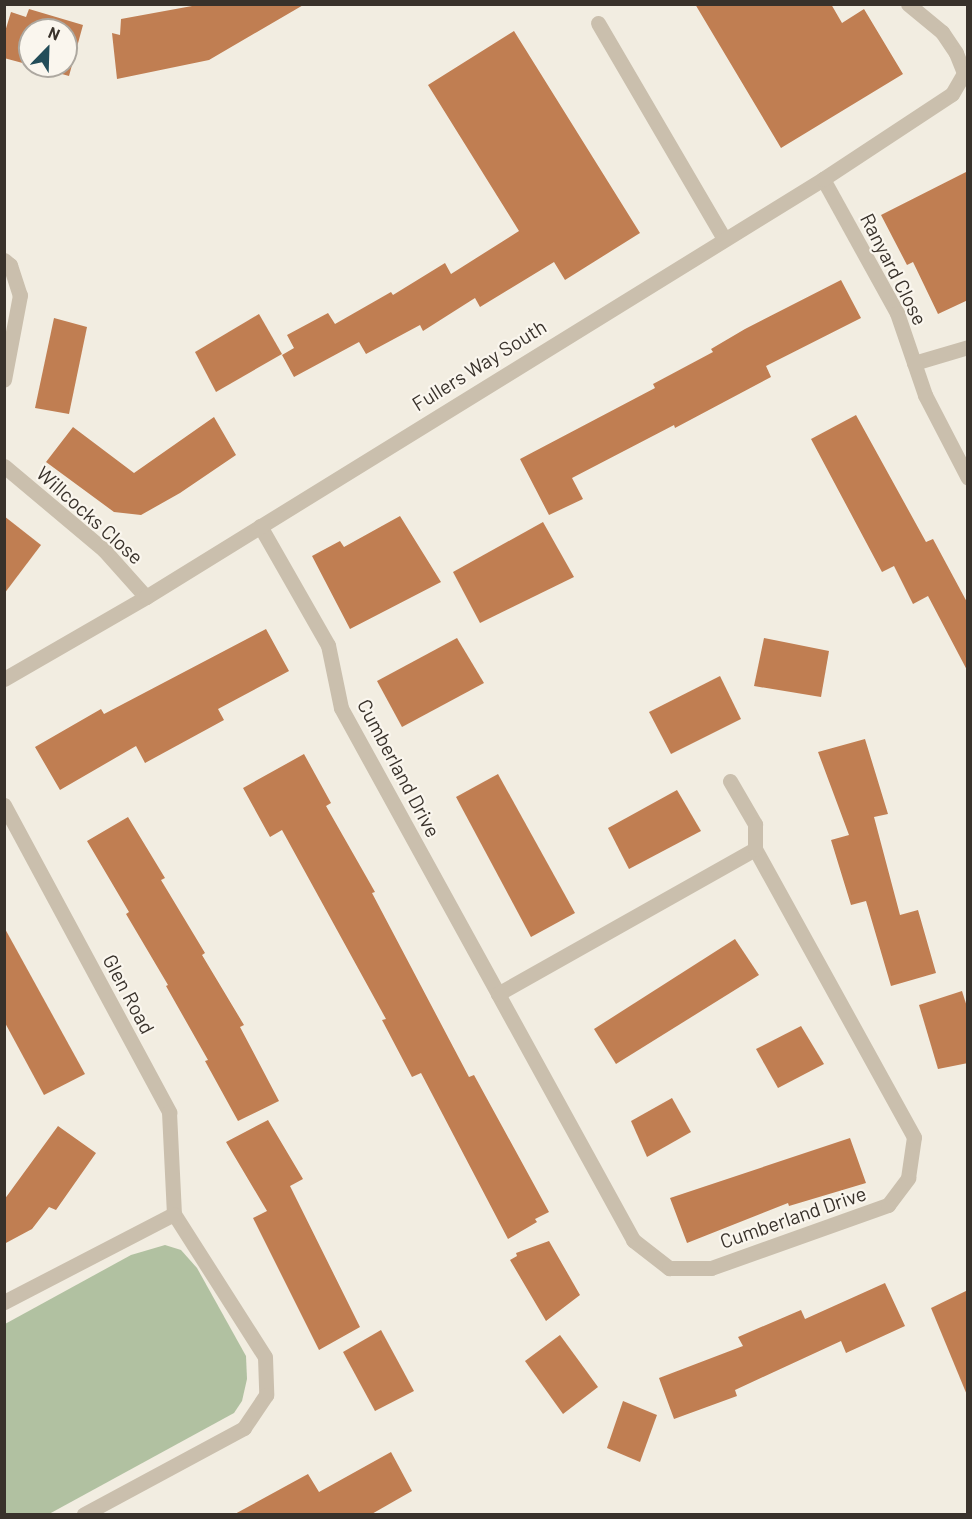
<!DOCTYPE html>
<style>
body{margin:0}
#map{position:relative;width:972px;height:1519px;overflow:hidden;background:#f2ede1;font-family:Barlow,sans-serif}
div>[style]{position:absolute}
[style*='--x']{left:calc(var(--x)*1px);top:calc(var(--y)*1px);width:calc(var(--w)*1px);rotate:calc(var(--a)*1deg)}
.green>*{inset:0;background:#b1c1a1}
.building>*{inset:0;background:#c07e52}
.lane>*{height:15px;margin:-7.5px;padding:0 7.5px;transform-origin:7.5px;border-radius:7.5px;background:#cabfad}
.street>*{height:15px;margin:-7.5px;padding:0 7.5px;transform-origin:7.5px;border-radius:7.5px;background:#cabfad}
span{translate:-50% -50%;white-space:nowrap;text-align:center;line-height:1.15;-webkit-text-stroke:4.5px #faf6ee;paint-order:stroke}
.street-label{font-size:20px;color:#39322b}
.frame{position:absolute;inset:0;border:6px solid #39322b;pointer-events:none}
.north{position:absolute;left:18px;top:18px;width:60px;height:60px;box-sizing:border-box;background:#faf6ee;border:2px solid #ada8a0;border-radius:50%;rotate:23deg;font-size:16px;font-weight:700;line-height:24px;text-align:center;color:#39322b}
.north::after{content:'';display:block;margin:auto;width:21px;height:27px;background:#234d59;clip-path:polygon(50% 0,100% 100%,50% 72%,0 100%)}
</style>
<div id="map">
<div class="green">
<div style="clip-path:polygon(165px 1245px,181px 1250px,197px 1268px,246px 1356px,247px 1379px,242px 1401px,234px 1413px,49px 1514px,5px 1514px,5px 1324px,131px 1255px)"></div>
</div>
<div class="building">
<div style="clip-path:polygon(203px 4px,305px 4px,209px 60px,117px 79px,112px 33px,120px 35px,121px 19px)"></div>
<div style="clip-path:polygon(695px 4px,831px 4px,842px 23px,864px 9px,903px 74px,781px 148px)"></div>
<div style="clip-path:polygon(29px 9px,83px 25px,69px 76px,33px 66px,66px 66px,66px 30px,30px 30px,30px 65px,4px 58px,4px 35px,11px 12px,26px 17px)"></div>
<div style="clip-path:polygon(514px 31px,640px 233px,565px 280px,554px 262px,480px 307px,475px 298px,423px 331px,420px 325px,366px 354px,359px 342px,294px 377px,282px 355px,294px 348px,287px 335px,328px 313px,335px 324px,391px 292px,393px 295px,445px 263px,451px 274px,519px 231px,428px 85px)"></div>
<div style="clip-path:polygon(968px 171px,968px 300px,938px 314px,913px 262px,907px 265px,881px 215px)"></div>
<div style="clip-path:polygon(841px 280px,861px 318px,766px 366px,771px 377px,675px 428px,674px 425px,572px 478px,583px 499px,549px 515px,520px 459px,655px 388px,653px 384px,713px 352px,711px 349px,745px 329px)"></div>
<div style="clip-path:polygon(259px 314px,282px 354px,216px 392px,195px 352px)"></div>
<div style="clip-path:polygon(54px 318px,87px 327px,69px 414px,35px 408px)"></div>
<div style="clip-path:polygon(856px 415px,926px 542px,933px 539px,968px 604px,968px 672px,928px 596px,913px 604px,894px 566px,882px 572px,811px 439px)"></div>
<div style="clip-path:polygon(214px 417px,236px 455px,180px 493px,141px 515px,114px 512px,46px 462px,73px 427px,134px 473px)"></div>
<div style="clip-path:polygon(4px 516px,41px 545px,4px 594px)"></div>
<div style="clip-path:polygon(400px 516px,441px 582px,350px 629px,312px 556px,340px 541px,344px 547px)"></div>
<div style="clip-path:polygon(543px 522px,574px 577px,480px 623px,453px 572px)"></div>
<div style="clip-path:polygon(266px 629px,289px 671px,218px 709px,224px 720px,145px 763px,136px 746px,60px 790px,35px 747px,101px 709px,104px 714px)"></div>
<div style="clip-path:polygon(457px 638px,484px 683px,402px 727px,377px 681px)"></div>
<div style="clip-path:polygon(764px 638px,829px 651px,821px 697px,754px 686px)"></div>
<div style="clip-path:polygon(720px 676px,741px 719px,671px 754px,649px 712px)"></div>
<div style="clip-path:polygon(865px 739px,888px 814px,874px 817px,900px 915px,918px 910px,936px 973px,891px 986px,866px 901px,851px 905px,831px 840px,849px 835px,818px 752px)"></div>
<div style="clip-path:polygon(304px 754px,331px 803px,326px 806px,375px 892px,372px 893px,469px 1077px,474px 1075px,549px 1212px,535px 1219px,537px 1222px,508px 1239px,421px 1073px,412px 1077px,382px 1020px,386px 1019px,282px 830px,270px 837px,243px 788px)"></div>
<div style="clip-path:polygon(498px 774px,575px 913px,531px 937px,456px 797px)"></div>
<div style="clip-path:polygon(677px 790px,701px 831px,629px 869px,608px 828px)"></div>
<div style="clip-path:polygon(128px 817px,165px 878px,161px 880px,205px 953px,202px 955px,244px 1025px,240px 1027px,279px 1101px,238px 1121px,205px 1061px,208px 1060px,166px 986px,168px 985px,126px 914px,129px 912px,87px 841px)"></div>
<div style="clip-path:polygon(4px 927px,85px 1074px,44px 1095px,4px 1021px)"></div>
<div style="clip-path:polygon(735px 939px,759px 975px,616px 1064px,594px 1029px)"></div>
<div style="clip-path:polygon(962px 991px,968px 1010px,968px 1063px,938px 1069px,919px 1005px)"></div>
<div style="clip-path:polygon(801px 1026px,824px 1064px,778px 1088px,756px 1049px)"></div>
<div style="clip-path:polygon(672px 1098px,691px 1132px,647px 1157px,631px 1121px)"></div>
<div style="clip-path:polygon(268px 1120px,303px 1179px,290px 1186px,360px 1327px,319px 1350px,253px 1218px,267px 1211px,226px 1142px)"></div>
<div style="clip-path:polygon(58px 1126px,96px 1153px,56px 1210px,49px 1207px,32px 1229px,4px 1244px,4px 1200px)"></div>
<div style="clip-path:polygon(850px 1138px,866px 1183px,789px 1206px,788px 1203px,687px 1243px,670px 1198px)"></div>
<div style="clip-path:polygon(549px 1241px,580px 1295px,546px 1321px,510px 1260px,517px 1256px,516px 1253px)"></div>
<div style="clip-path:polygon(885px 1283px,905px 1326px,846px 1353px,841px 1341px,735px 1390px,737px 1396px,674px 1419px,659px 1378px,743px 1346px,738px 1337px,801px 1310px,805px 1319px)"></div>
<div style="clip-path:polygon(968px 1290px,968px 1395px,967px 1395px,931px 1308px)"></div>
<div style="clip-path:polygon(381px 1330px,414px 1391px,375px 1411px,343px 1352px)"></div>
<div style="clip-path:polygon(560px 1335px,598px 1387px,563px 1414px,525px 1361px)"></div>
<div style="clip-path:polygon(623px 1401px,657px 1415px,640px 1462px,607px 1448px)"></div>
<div style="clip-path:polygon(391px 1452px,412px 1491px,370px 1515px,233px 1515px,308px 1474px,319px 1492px)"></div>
</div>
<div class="lane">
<div style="--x:598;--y:23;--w:250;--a:59.7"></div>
<div style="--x:914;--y:363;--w:56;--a:-16.5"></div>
</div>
<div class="street">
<div style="--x:908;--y:4;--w:44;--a:39.5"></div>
<div style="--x:942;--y:32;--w:25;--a:56"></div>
<div style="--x:956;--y:53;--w:22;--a:68"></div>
<div style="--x:823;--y:179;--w:153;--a:61.1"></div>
<div style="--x:897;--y:313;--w:87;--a:71.1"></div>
<div style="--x:925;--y:395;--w:93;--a:62.6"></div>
<div style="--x:4;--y:260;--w:8;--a:40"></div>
<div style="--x:10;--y:265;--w:32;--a:72"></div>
<div style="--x:20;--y:295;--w:86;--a:100.7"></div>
<div style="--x:4;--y:466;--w:131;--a:40"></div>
<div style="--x:104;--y:550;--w:63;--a:48.2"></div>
<div style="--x:260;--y:526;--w:137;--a:60.3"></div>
<div style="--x:328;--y:645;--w:64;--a:78.3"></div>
<div style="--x:341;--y:708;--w:326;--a:61.2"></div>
<div style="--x:498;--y:994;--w:281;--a:61.2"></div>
<div style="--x:633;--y:1240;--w:46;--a:37.9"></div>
<div style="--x:669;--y:1268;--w:42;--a:0"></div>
<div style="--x:711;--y:1268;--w:188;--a:-19.6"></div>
<div style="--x:888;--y:1205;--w:34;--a:-53"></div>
<div style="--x:908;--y:1178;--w:41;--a:-81.7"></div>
<div style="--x:914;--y:1137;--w:329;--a:-118.9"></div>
<div style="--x:755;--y:849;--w:295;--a:150.6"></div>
<div style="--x:4;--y:679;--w:164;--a:-30"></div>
<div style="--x:146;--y:597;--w:796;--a:-31.69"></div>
<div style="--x:823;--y:179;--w:154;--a:-33.4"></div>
<div style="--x:952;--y:94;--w:24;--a:-60"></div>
<div style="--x:730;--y:781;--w:50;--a:59.8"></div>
<div style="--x:755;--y:824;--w:25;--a:90"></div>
<div style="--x:4;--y:805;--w:349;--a:61.7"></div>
<div style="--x:169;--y:1112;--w:102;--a:87.2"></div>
<div style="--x:174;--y:1214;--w:169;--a:57.5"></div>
<div style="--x:265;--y:1357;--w:38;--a:88"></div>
<div style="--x:266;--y:1395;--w:40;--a:124"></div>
<div style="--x:244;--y:1428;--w:182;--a:151.7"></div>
<div style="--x:4;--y:1302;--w:191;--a:-27.4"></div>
</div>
<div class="street-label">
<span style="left:894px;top:269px;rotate:63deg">Ranyard Close</span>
<span style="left:479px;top:365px;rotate:-32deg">Fullers Way South</span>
<span style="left:90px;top:515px;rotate:42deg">Willcocks Close</span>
<span style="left:399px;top:768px;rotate:62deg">Cumberland Drive</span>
<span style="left:129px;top:994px;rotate:62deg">Glen Road</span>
<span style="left:793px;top:1217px;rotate:-19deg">Cumberland Drive</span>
</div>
<div class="frame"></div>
<div class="north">N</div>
</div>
